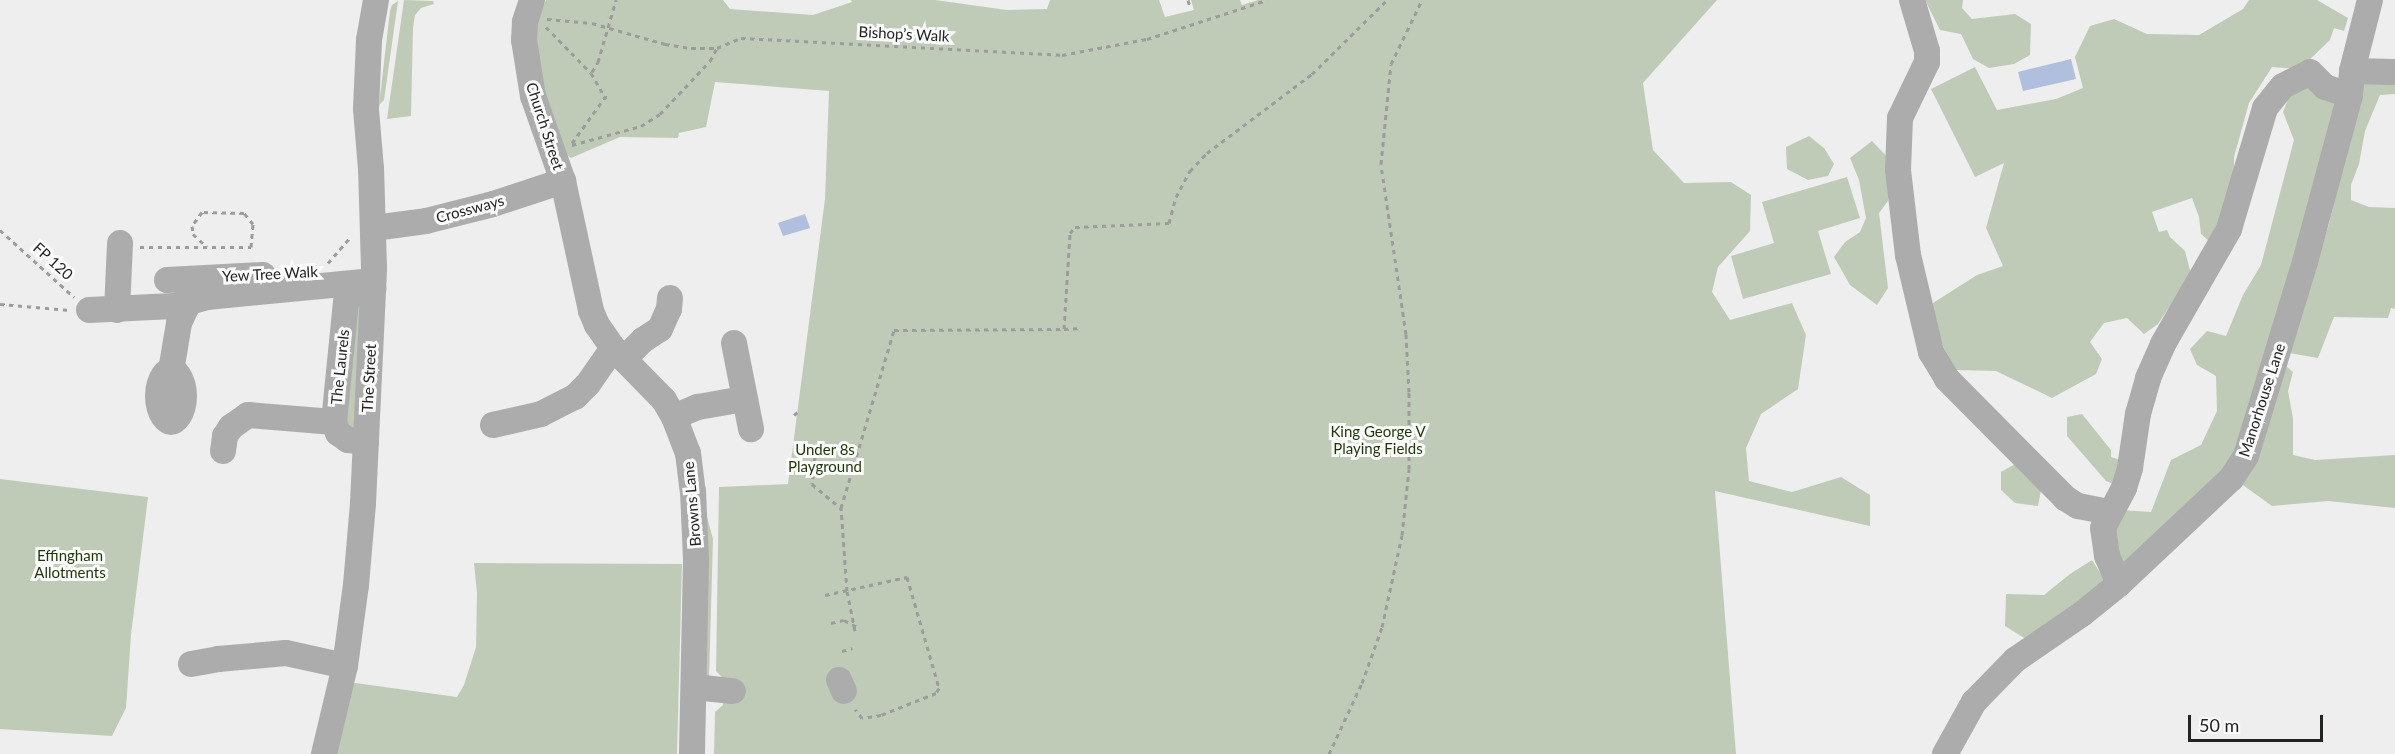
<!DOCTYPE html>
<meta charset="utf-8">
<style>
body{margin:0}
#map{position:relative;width:2395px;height:754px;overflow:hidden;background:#eeeeef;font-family:Lato,sans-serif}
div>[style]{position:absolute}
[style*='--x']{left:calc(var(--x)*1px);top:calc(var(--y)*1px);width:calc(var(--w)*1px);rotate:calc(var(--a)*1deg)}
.green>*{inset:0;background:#bfcbb7}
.water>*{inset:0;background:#b0bfde}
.path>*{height:3px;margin-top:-1.5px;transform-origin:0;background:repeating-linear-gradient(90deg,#9c9c9d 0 4.5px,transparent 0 9px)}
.minor>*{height:26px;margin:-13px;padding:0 13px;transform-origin:13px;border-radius:13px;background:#acacac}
.minor>.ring{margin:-13px;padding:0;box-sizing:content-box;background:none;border:26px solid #acacac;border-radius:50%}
span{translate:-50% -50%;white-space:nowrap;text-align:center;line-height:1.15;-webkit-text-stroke:6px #fbfbfc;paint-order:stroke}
.street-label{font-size:15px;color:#222323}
.park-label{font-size:15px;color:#1e3607}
.scale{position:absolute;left:2188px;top:715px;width:135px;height:27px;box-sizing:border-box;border:3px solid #222323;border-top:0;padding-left:8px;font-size:18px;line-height:21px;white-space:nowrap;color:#222323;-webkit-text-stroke:4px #fbfbfc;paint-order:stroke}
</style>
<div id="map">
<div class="green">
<div style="clip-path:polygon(404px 0,433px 1px,434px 4px,421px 8px,415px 15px,413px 28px,411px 116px,387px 119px)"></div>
<div style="clip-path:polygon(546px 0,723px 0,730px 9px,813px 15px,852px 2px,851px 0,935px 0,1007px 10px,1047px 9px,1050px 0,1159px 0,1165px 17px,1194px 10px,1191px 0,1240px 0,1242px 5px,1258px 0,1717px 0,1643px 83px,1653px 150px,1684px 183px,1731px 182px,1751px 195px,1750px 231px,1718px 267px,1712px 292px,1730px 320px,1792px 303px,1806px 335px,1798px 389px,1761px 414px,1746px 448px,1749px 481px,1792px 492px,1841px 477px,1870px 495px,1870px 526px,1715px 491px,1736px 754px,714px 754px,715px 712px,723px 705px,724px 679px,716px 671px,719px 487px,788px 484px,825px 199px,829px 91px,715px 82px,706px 127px,679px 133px,678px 138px,620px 137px,571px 158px,564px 153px,536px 76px,536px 23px)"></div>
<div style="clip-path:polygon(1925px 0,1963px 0,1962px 8px,1972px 19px,2015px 14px,2031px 24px,2030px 55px,2014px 64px,1989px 68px,1973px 59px,1961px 34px,1940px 30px)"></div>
<div style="clip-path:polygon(2249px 0,2317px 0,2348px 18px,2344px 31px,2334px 28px,2330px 40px,2300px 69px,2272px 67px,2249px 103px,2234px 157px,2234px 196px,2212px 244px,2201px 234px,2199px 217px,2192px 198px,2152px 212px,2159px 232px,2167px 230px,2170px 237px,2185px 251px,2191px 274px,2158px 324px,2144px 334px,2127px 318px,2104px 323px,2090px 342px,2102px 359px,2096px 374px,2052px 398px,1996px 371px,1956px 370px,1929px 320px,1933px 303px,1977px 275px,2003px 266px,1986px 228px,2004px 163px,1975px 177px,1931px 89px,1975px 67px,1997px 110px,2056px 99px,2083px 88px,2075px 57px,2090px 26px,2114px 19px,2147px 34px,2199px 35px,2243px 9px)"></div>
<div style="clip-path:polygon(398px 1px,384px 100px,379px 105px,390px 11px,392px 5px)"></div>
<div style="clip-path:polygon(2364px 75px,2395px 76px,2395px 94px,2380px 95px,2365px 131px,2359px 164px,2351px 185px,2351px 200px,2369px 207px,2395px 208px,2395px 309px,2391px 308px,2388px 318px,2334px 317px,2318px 358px,2289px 353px,2329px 224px)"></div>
<div style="clip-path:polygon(2311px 83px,2337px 97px,2304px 239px,2239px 450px,2220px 478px,2120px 572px,2111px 549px,2121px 510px,2151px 512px,2171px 460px,2201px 445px,2217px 411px,2216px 376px,2197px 365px,2190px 349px,2207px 331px,2226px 336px,2243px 295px,2261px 265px,2294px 140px,2283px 112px,2290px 94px)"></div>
<div style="clip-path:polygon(1809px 136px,1824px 148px,1834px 164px,1828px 176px,1808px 180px,1787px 169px,1786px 147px)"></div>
<div style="clip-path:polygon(1872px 141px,1894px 164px,1888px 201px,1879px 213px,1888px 288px,1877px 305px,1850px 285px,1834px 257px,1845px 242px,1860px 232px,1866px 218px,1859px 180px,1850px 158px)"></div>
<div style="clip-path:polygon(1847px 177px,1860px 218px,1818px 231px,1831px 274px,1743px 299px,1731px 256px,1774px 243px,1762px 202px)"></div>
<div style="clip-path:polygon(360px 301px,355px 427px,353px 429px,346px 427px,353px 315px)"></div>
<div style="clip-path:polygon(2285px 365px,2293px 372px,2288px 391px,2293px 418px,2293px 455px,2315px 460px,2395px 455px,2395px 508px,2328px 501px,2272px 506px,2240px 483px)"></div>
<div style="clip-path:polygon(2082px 414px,2111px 450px,2111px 457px,2123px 461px,2116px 485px,2106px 481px,2067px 436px,2067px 417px)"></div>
<div style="clip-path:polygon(2015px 464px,2041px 490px,2038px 506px,2015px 503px,2001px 490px,2001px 472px)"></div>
<div style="clip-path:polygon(0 479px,148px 497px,131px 635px,126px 708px,112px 736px,0 729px)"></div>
<div style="clip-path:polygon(703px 502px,713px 539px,709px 680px,705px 679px)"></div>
<div style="clip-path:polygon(2092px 560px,2106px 582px,2029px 641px,2005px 626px,2006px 594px,2044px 595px,2070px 574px)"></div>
<div style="clip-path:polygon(474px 563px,682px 564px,677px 754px,331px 754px,348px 682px,457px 697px,464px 685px,476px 647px,477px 593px)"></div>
</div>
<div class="water">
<div style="clip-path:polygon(2071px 59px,2076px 79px,2023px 91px,2018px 72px)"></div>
<div style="clip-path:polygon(805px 214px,810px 228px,783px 236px,778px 223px)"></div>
</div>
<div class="path">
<div style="--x:1188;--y:0;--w:7;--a:74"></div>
<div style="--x:547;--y:19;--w:45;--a:5.1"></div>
<div style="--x:592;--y:23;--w:76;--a:16"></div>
<div style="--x:665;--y:44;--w:26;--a:9"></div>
<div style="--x:691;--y:48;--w:26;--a:0"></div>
<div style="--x:717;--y:48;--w:26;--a:-23"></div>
<div style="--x:741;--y:38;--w:321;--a:3"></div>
<div style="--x:1062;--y:55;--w:86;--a:-10.7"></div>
<div style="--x:1147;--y:39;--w:126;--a:-18"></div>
<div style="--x:546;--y:27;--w:64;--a:45.6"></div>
<div style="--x:591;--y:73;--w:30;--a:60"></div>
<div style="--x:592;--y:72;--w:12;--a:-59"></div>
<div style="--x:598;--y:62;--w:65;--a:-73.8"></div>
<div style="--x:572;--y:143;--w:62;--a:-54.2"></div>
<div style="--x:572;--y:145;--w:72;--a:-15.4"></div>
<div style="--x:641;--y:126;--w:22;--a:-32"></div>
<div style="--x:660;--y:114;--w:73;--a:-46.7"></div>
<div style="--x:710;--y:61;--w:15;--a:-62"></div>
<div style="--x:0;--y:230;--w:100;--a:42.2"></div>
<div style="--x:140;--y:247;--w:111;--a:0"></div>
<div style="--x:251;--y:247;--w:23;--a:-85"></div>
<div style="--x:253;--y:224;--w:14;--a:-129"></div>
<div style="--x:244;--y:213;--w:42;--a:-178.6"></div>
<div style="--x:202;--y:212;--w:17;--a:126"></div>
<div style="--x:192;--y:226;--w:8;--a:83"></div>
<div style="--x:193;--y:234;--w:19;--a:43"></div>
<div style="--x:328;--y:263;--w:35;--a:-49"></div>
<div style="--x:0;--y:304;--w:70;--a:4.9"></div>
<div style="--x:1064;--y:329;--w:17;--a:-3"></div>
<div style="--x:794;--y:415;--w:6;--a:-39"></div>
<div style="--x:815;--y:456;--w:28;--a:96"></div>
<div style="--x:812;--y:484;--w:38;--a:40"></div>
<div style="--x:825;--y:595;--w:84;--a:-12.4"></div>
<div style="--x:907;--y:577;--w:116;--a:73.9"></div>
<div style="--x:939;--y:688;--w:6;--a:121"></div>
<div style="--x:936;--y:693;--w:59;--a:158.2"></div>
<div style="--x:881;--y:715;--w:19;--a:171"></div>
<div style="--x:862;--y:718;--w:11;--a:-128"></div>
<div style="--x:831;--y:623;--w:13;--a:-13"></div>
<div style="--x:844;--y:620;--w:15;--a:28"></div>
<div style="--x:855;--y:631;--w:41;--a:-101.3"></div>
<div style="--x:847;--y:591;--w:83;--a:-94.1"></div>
<div style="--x:841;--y:508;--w:186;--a:-73.4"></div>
<div style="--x:894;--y:330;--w:170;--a:-0.3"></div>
<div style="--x:1064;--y:329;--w:96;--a:-86.4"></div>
<div style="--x:1070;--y:233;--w:8;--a:-50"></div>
<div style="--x:1075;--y:227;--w:94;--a:-2.4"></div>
<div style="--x:1169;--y:223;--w:27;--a:-75"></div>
<div style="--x:1176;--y:197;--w:30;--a:-62"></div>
<div style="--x:1190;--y:171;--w:25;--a:-47"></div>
<div style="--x:1207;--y:153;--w:131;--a:-37"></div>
<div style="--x:1312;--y:74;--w:105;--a:-44.6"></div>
<div style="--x:842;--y:651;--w:11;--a:-15"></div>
<div style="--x:1329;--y:754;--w:78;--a:-65.1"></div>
<div style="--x:1362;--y:683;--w:59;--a:-70.3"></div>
<div style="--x:1382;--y:627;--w:94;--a:-77.7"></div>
<div style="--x:1402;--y:535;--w:66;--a:-83.9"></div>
<div style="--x:1409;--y:469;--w:77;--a:-90"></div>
<div style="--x:1409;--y:392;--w:58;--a:-93"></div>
<div style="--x:1406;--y:334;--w:172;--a:-98.4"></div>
<div style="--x:1381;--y:164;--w:100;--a:-84.3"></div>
<div style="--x:1391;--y:64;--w:71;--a:-64.2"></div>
</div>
<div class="minor">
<div style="--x:532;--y:0;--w:23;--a:108"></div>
<div style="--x:525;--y:22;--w:18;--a:93"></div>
<div style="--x:524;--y:40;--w:57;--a:80.9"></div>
<div style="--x:533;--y:96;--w:90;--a:70.6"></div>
<div style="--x:563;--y:181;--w:133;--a:77.8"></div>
<div style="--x:591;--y:311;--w:15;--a:67"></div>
<div style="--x:597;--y:325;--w:28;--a:55"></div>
<div style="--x:613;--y:348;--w:73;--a:45.6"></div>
<div style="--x:664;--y:400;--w:20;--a:60"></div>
<div style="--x:674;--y:417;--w:39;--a:69"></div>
<div style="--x:688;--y:453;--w:38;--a:83"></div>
<div style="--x:693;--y:491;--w:70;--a:87.5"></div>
<div style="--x:696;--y:561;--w:193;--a:91.2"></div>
<div style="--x:1912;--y:0;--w:53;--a:73.6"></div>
<div style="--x:1927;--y:51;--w:11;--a:90"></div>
<div style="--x:1927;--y:62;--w:62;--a:115.7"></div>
<div style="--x:1900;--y:118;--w:52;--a:92.2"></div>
<div style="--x:1898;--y:170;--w:86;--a:83.3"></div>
<div style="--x:1908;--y:255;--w:100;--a:76.7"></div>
<div style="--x:1931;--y:352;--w:31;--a:59"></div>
<div style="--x:1947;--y:379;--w:168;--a:45.2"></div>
<div style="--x:2065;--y:498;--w:15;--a:32"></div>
<div style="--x:2078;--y:506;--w:33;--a:11"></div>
<div style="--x:2352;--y:71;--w:43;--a:1.3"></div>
<div style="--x:374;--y:228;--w:52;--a:-7.7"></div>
<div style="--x:426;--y:221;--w:69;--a:-14.2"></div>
<div style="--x:493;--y:204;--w:74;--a:-18.2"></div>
<div style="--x:167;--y:280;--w:96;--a:-3"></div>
<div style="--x:89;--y:310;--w:85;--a:-2.7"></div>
<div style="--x:174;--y:306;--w:34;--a:-15"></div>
<div style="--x:207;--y:297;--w:167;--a:-5.5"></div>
<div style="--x:117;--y:310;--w:67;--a:-87.4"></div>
<div style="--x:734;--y:343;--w:88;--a:78.8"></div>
<div style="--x:624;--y:359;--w:27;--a:-45"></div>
<div style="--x:643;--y:340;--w:20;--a:-33"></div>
<div style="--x:660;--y:329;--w:22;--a:-66"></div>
<div style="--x:669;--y:309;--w:11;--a:-85"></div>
<div class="ring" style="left:158px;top:370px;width:-2px;height:-2px"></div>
<div style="--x:171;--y:371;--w:49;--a:-80.5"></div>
<div style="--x:179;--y:323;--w:23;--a:-65"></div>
<div style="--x:674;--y:417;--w:26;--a:-23"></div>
<div style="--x:698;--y:407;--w:47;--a:-9.9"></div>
<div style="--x:493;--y:425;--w:49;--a:-12.9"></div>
<div style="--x:541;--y:414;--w:38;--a:-27"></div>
<div style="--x:575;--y:397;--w:18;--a:-45"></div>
<div style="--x:588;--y:384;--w:44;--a:-55.2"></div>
<div style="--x:366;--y:442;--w:18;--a:-174"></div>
<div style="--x:348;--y:440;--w:12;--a:-145"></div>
<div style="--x:338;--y:433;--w:12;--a:-110"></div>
<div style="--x:334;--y:422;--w:121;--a:-84.3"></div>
<div style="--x:346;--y:302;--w:11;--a:-49"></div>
<div style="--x:353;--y:294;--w:21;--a:-14"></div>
<div style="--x:223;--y:451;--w:15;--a:-82"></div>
<div style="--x:225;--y:436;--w:11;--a:-56"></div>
<div style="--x:231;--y:427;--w:21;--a:-35"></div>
<div style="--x:248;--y:415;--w:86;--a:4.7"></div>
<div style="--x:2119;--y:584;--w:30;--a:-113"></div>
<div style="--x:2107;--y:556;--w:28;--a:-98"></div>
<div style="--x:2103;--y:528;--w:45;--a:-62.3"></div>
<div style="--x:2124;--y:488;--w:21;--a:-73"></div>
<div style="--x:2130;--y:468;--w:55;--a:-81.6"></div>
<div style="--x:2138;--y:414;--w:37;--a:-74"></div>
<div style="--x:2148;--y:378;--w:37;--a:-66"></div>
<div style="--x:2163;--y:344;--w:133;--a:-60.1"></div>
<div style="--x:2229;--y:229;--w:126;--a:-73.4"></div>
<div style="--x:2265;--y:108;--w:28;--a:-51"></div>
<div style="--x:2283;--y:86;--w:30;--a:-27"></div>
<div style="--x:2310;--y:72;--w:21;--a:45"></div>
<div style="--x:2325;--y:87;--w:26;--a:18"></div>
<div style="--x:191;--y:664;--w:27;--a:-10"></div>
<div style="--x:218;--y:659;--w:68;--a:-5"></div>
<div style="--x:286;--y:653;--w:60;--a:12.4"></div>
<div style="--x:839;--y:680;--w:12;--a:66"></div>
<div style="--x:694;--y:687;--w:39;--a:6"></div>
<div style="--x:324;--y:754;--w:90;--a:-76.6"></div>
<div style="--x:345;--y:666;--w:82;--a:-82.3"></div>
<div style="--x:356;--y:585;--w:82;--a:-85.1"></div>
<div style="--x:363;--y:503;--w:235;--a:-87.3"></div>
<div style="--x:374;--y:268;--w:99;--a:-91.7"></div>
<div style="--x:371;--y:169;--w:60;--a:-94.8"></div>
<div style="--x:366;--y:109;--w:69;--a:-87.5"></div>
<div style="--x:369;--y:40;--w:41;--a:-80.1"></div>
<div style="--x:1945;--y:754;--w:60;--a:-60.9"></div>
<div style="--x:1974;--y:702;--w:59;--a:-45.7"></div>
<div style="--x:2015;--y:660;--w:81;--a:-34.5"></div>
<div style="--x:2082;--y:614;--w:48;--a:-39"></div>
<div style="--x:2119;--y:584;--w:154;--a:-43.2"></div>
<div style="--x:2231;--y:479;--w:27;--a:-57"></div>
<div style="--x:2246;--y:456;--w:203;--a:-73.1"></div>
<div style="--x:2305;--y:262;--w:173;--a:-74.9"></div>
<div style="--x:2350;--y:95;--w:24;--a:-85"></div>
<div style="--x:2352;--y:71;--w:73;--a:-75.8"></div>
</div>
<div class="street-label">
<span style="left:904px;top:34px;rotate:3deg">Bishop’s Walk</span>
<span style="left:545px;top:126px;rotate:72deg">Church Street</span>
<span style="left:470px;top:209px;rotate:-15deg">Crossways</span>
<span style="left:53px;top:261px;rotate:42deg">FP 120</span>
<span style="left:270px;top:274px;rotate:-3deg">Yew Tree Walk</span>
<span style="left:340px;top:367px;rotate:-84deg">The Laurels</span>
<span style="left:369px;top:378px;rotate:-87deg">The Street</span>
<span style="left:2262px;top:400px;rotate:-72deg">Manorhouse Lane</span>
<span style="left:692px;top:504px;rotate:-95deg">Browns Lane</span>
</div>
<div class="park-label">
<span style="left:1378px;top:440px">King George V<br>Playing Fields</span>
<span style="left:825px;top:458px">Under 8s<br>Playground</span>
<span style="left:70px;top:564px">Effingham<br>Allotments</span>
</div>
<div class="scale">50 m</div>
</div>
